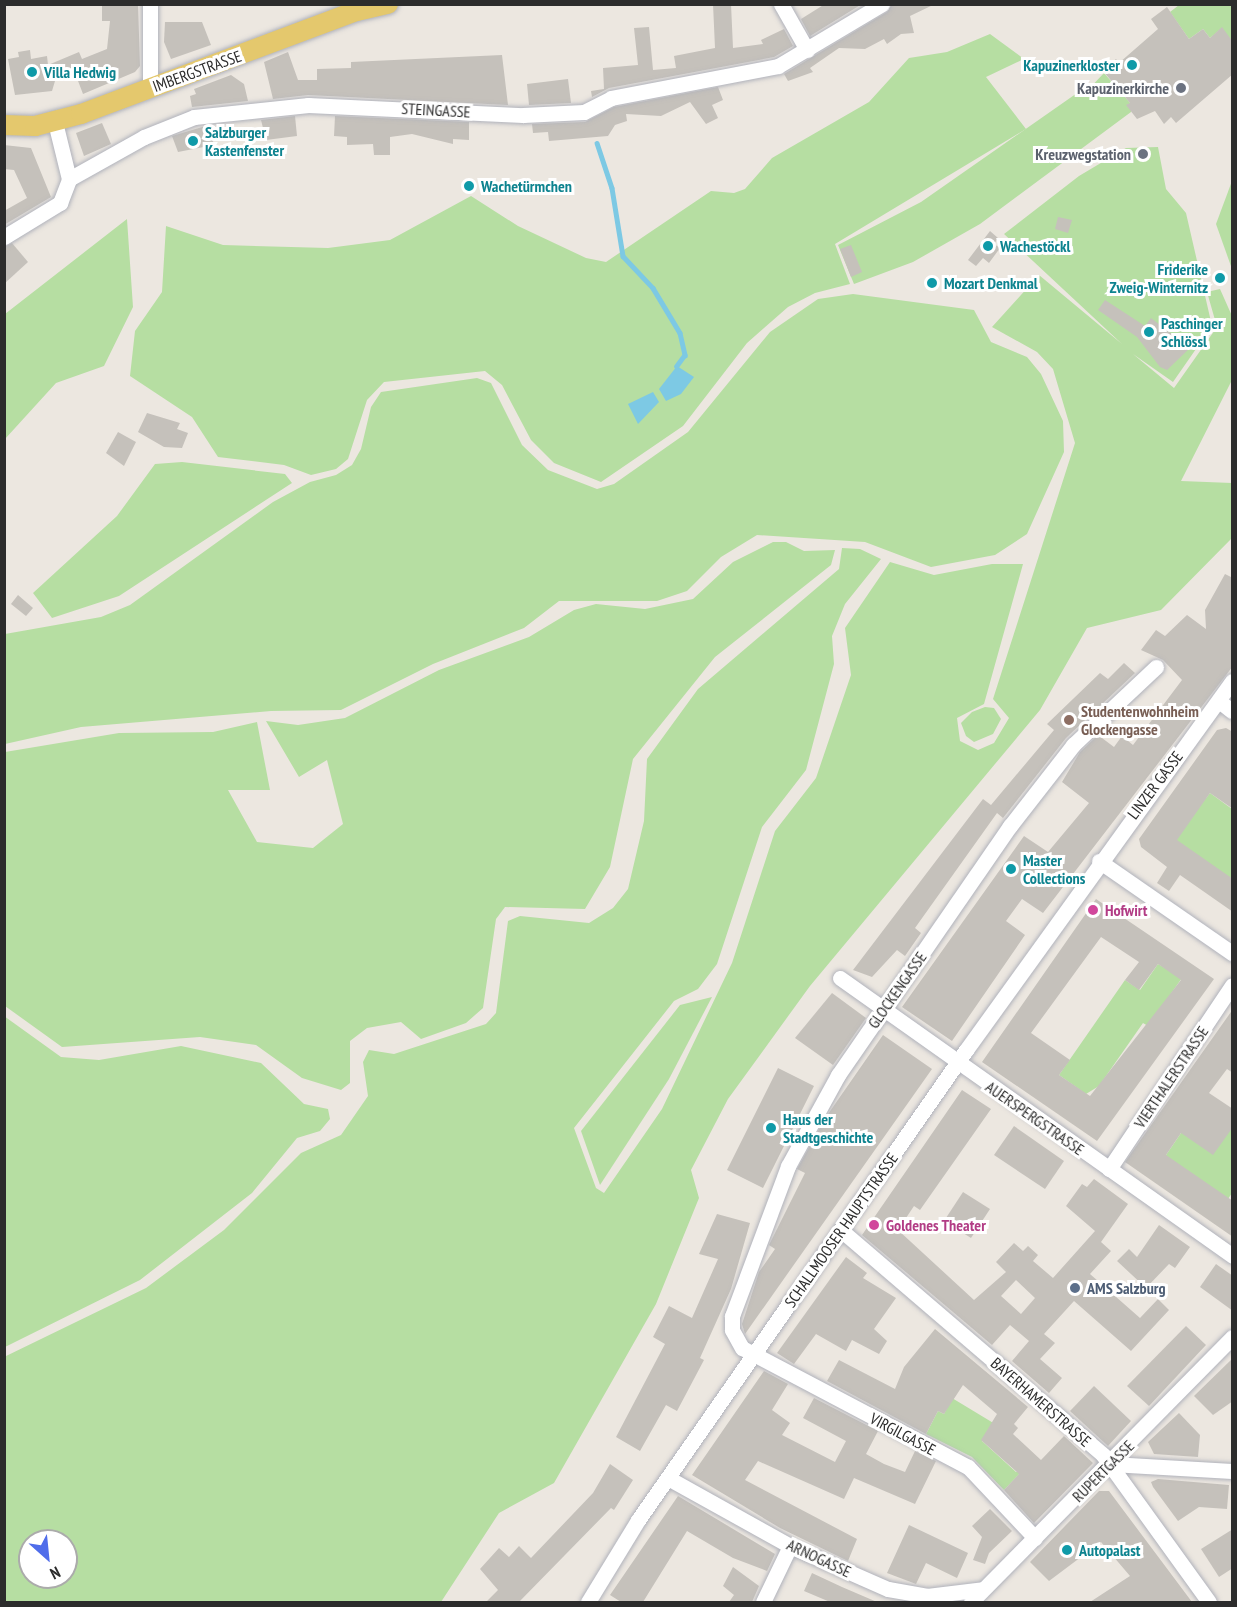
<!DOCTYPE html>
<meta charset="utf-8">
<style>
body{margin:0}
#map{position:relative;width:1237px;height:1607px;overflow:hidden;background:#ece7e0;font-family:"PT Sans Narrow",sans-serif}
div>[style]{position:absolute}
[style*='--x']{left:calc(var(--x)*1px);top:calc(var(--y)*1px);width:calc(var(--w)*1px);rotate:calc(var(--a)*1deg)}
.green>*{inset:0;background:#b6dea2}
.water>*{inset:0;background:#7dc9e4}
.stream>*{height:4.5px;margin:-2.25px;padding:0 2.25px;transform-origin:2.25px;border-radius:2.25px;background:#7dc9e4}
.building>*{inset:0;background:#c5c1bb}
.roads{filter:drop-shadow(0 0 2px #b0b2bb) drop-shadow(0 0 2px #b0b2bb)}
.minor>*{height:15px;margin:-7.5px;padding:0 7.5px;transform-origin:7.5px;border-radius:7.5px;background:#fff}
.major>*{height:20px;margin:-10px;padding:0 10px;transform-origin:10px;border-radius:10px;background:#e4c86d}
.dots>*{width:16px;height:16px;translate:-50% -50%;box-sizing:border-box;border:3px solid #fff;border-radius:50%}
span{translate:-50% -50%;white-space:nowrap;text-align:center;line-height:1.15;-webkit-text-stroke:6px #fff;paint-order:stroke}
.culture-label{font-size:16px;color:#0d838f;font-weight:700}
.right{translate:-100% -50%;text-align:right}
.left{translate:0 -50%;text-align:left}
.street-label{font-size:16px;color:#2c2c2c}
.worship-label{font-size:16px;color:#5b616d;font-weight:700}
.education-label{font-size:16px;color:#785e54;font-weight:700}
.hotel-label{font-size:16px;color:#b23c85;font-weight:700}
.service-label{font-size:16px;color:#4e5e75;font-weight:700}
.frame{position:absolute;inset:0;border:6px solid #2c2c2c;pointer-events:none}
.north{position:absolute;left:18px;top:1529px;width:60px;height:60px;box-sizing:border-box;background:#fff;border:2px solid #ababab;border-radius:50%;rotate:153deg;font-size:16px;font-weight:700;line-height:24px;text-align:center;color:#2c2c2c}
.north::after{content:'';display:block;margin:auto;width:21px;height:27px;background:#506dea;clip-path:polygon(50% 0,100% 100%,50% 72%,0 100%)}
</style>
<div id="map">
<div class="green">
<div style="clip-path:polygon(1179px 5px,1232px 5px,1232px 42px,1222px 28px,1210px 38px,1203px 29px,1189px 39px,1170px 12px)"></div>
<div style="clip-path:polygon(990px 34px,1024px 59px,986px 77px,1026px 129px,835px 244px,850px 284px,815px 293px,788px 307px,747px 343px,683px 426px,601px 482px,554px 463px,531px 440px,502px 385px,485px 371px,384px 382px,367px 400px,348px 459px,336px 469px,311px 475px,284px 465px,218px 457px,192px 417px,130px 376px,135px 331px,162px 292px,166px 226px,223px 245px,328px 248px,390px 240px,471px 196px,518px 226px,586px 258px,606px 262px,711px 191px,734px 193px,745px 189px,772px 158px,869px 102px,909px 58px,947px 52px)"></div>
<div style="clip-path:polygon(1104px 73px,1131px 104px,1131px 112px,980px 224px,913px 262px,854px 284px,838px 245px,921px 202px,1080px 91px,1084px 94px)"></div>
<div style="clip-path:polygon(evenodd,1158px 147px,1166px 189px,1186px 213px,1212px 326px,1173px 382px,1133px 354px,1174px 388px,1217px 327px,1207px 292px,1220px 289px,1232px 316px,1232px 380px,1181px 481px,1232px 483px,1232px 538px,1161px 610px,1087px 628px,1040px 710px,810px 986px,728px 1099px,691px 1170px,699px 1198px,656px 1304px,554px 1483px,499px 1513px,441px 1602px,5px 1602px,4px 1357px,146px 1288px,224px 1230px,301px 1153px,341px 1135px,368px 1096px,363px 1062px,369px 1050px,394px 1054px,486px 1024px,496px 1013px,508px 921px,520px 916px,589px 923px,613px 908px,628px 889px,644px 821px,647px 759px,698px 689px,839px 569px,842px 548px,860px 549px,881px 559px,845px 604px,832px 636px,834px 664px,806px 770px,762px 827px,717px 964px,698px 989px,674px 1001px,574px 1128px,596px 1188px,604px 1193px,662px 1109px,732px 963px,775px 831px,816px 778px,851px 675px,845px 628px,890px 562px,934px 575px,992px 564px,1023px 564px,984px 704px,957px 718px,960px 741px,978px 750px,994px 743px,1009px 718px,993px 699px,1075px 443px,1053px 369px,1037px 352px,992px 327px,1039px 275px,1122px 344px,1004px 234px,1079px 176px,1126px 148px,1158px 147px,30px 1541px,66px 1541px,66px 1577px,30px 1577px,30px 1541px)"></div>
<div style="clip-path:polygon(1232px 181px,1232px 269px,1216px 224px)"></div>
<div style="clip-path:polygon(127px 219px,133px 307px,104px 366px,56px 383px,5px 439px,5px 314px)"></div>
<div style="clip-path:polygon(853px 294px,974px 310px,991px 342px,1027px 357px,1041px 374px,1063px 421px,1064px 452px,1027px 534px,995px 555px,931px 567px,865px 542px,757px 535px,721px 557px,687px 591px,657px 601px,559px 601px,524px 628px,433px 664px,341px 710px,271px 711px,81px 727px,5px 744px,5px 634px,101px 617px,130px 605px,273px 502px,310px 482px,336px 475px,352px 465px,361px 449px,371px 407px,381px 392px,477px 378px,491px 383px,522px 445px,548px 470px,597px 489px,614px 484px,688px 432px,770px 332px,818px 299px)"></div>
<div style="clip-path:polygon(182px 462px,285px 474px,292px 483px,119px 596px,52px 618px,33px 593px,117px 516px,155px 464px)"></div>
<div style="clip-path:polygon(773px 542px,786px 542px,804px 551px,835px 550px,831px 565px,715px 657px,633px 759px,610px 867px,585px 909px,505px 907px,496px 919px,483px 1008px,466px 1023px,421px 1039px,401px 1022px,367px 1028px,350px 1041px,350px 1083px,341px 1090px,302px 1078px,256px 1045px,200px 1037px,62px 1047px,5px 1006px,5px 752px,119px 733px,213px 732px,257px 722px,270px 790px,228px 790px,257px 842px,313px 848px,343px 824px,327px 760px,299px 777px,266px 721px,298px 725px,345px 718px,439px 670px,529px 637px,574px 610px,596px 604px,645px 609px,693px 599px,733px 562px)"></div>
<div style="clip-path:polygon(985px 707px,994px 708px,1001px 719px,993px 734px,974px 742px,966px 736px,961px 723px,972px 712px)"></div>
<div style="clip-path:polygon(1210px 793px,1232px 809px,1232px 879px,1172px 841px)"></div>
<div style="clip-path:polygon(1158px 964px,1182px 978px,1148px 1026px,1143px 1023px,1099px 1086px,1086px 1094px,1059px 1075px,1125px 980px,1140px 990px)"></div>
<div style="clip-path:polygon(712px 997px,669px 1079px,600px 1185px,581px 1131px,680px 1005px)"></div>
<div style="clip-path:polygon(4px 1016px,61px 1057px,99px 1060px,181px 1046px,261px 1063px,304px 1104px,328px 1109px,330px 1119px,320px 1131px,297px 1138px,252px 1193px,140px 1280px,5px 1347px)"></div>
<div style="clip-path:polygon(1232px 1127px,1232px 1193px,1228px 1199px,1164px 1158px,1181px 1133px)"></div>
<div style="clip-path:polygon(952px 1398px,995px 1424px,982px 1441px,1016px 1472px,1025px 1468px,1004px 1490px,972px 1457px,926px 1434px,938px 1411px,944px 1414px)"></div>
</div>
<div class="water">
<div style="clip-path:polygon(677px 366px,694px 377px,681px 394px,666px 401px,659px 389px)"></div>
<div style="clip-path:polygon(653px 392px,659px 402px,638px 424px,628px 404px)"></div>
</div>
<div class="stream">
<div style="--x:597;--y:143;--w:47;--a:71.6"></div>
<div style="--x:612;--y:188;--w:69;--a:80.8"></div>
<div style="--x:623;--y:256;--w:44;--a:46.8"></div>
<div style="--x:653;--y:288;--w:52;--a:59"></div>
<div style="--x:680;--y:333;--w:23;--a:77"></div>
<div style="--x:685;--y:355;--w:14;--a:126"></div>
</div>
<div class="building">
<div style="clip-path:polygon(102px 4px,138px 4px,140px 66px,135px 72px,83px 94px,75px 73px,55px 81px,52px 91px,15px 95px,8px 59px,19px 57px,18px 52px,30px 50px,31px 59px,47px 56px,48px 65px,79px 52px,82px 59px,107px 49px,110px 21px,102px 21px)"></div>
<div style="clip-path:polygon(713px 4px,731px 4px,733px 48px,763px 44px,761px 40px,784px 29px,793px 46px,774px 57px,609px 88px,592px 97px,591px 91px,604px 89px,603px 68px,638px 65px,634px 28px,649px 27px,653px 70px,676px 68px,674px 56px,715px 48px)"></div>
<div style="clip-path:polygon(825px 4px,862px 4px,810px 36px,801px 19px)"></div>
<div style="clip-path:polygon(892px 4px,935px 4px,910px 16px,914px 33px,901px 34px,887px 44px,884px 39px,865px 49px,839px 48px,810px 68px,813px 72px,788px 81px,784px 74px,887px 12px)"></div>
<div style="clip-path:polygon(1167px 7px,1189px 39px,1203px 29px,1210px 38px,1222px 27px,1233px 42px,1233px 74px,1176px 123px,1171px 117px,1164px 124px,1155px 111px,1137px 119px,1126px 105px,1130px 103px,1103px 71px,1116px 59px,1119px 63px,1158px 29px,1151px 19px)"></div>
<div style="clip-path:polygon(165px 22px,202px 22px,211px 45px,171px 59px,164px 42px)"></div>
<div style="clip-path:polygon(288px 52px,298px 80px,317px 80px,317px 69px,351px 68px,351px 62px,502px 55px,508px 105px,308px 95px,273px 99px,264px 62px)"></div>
<div style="clip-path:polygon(231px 75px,244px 84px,248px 101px,192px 107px,190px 96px,196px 94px,194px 89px)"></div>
<div style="clip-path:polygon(568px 79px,571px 103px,529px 105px,527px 84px)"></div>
<div style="clip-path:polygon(718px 87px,723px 100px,712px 105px,718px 118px,706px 124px,690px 102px,661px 116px,626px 114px,627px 121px,615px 125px,608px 136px,549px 141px,548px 132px,533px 133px,532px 124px,585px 122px,614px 107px)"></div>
<div style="clip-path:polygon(295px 116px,297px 136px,266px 140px,261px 120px)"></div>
<div style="clip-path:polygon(335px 116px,469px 122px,469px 140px,453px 139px,453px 144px,412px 134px,390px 137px,390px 155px,374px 155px,373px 144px,347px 145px,347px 137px,334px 136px)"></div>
<div style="clip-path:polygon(102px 123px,111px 144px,84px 156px,76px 133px)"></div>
<div style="clip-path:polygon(209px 125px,214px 145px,178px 152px,172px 136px)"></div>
<div style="clip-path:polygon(4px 145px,31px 148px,51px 197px,4px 225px,4px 211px,27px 198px,14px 170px,4px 169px)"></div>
<div style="clip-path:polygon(1058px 217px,1072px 220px,1068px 233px,1055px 229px)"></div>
<div style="clip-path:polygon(990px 231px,998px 238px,994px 244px,1000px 248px,989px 263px,983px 258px,976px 266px,968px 260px)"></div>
<div style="clip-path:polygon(12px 243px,28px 262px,4px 284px,4px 247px)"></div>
<div style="clip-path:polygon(851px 245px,862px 272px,851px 277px,840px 249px)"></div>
<div style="clip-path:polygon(1105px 300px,1145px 326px,1151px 318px,1190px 348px,1167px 370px,1160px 367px,1137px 337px,1098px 310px)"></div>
<div style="clip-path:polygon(147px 413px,180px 423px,177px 429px,188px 433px,182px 448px,164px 447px,138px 432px)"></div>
<div style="clip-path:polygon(118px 432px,136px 442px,124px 466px,106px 453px)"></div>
<div style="clip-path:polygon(1225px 574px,1233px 578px,1233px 666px,1043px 913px,1022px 899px,1006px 921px,1025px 935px,952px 1041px,902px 1007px,1024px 836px,1048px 852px,1089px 803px,1062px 782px,1080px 752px,1098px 735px,1114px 747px,1122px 736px,1133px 745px,1182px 680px,1163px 660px,1141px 650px,1156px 630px,1165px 636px,1187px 615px,1206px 629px,1205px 610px)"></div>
<div style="clip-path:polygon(18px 595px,33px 608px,26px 616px,11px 604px)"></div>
<div style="clip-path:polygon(1124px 663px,1135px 673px,1066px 738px,1003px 818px,997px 813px,915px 928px,921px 933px,905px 956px,897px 950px,872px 977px,853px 970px,983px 799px,991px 805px,1054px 730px,1047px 724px,1100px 673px,1108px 679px)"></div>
<div style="clip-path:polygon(1226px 728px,1233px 732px,1233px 809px,1210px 793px,1177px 840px,1233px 879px,1233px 912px,1180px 875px,1169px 891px,1157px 883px,1167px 867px,1141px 847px,1139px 839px,1217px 730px)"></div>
<div style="clip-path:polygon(evenodd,1096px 899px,1214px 979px,1097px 1141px,982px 1062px,1096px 899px,1101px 937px,1139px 962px,1125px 980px,1139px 990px,1158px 964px,1181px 980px,1090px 1096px,1059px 1075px,1070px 1060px,1031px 1033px,1101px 937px)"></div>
<div style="clip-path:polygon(832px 993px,866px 1018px,833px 1065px,795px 1038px)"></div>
<div style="clip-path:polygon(1233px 1009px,1233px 1073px,1227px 1069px,1209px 1093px,1233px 1109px,1233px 1127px,1213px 1155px,1181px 1133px,1166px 1155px,1233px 1201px,1233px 1237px,1125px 1162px)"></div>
<div style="clip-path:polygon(883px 1035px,932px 1069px,745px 1334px,742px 1324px,759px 1272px,775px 1249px,769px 1245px,805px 1173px,797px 1169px,826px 1117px)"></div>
<div style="clip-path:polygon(778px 1068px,814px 1086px,763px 1188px,727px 1170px)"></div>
<div style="clip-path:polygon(evenodd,962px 1090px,991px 1109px,920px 1210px,914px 1206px,898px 1230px,974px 1300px,1006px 1272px,996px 1262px,1014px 1243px,1023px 1251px,1028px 1246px,1038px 1255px,1033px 1261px,1053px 1278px,1095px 1231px,1066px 1206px,1082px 1184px,1087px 1187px,1094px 1179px,1128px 1204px,1101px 1242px,1111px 1251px,1090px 1274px,1140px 1318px,1158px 1299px,1169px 1310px,1131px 1351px,1074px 1301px,1044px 1334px,1055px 1343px,1040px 1359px,1062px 1378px,1049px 1393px,1012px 1361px,1029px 1341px,1010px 1325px,992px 1345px,862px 1235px,962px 1090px,1016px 1280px,1035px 1298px,1021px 1314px,1001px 1296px,1016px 1280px)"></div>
<div style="clip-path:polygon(1014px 1126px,1064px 1161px,1045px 1189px,994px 1155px)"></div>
<div style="clip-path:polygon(963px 1192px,990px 1209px,971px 1238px,944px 1221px)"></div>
<div style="clip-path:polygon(717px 1214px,750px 1223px,731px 1289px,700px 1358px,704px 1360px,677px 1411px,666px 1405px,640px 1451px,616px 1437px,665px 1344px,653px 1337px,669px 1306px,692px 1318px,718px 1259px,699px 1254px)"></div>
<div style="clip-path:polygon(1159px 1225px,1190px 1247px,1175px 1268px,1169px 1264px,1146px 1288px,1117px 1261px,1129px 1249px,1137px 1257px)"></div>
<div style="clip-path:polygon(846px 1257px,867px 1273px,863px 1278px,896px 1298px,874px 1329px,887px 1341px,879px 1354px,852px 1340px,846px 1351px,816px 1334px,794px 1364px,777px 1353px)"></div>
<div style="clip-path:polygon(1216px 1264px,1233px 1276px,1233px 1311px,1200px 1287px)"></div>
<div style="clip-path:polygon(1186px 1326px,1206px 1345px,1149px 1406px,1127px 1386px)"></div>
<div style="clip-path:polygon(935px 1329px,1028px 1407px,1014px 1424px,1018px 1428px,1013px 1434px,1041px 1460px,1064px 1436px,1093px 1463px,1034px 1523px,1004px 1490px,1019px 1474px,981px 1440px,997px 1414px,963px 1385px,944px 1414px,938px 1411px,926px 1434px,827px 1381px,839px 1360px,895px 1389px,904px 1367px)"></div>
<div style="clip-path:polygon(1233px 1358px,1233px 1401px,1213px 1415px,1194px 1396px)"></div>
<div style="clip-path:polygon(764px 1371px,788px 1384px,772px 1410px,790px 1423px,782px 1435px,835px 1462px,846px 1441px,803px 1418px,814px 1398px,878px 1431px,866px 1454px,884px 1464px,905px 1472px,915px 1451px,936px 1461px,915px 1504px,854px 1478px,844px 1499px,758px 1461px,745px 1480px,857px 1539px,848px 1561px,780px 1528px,692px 1475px)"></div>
<div style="clip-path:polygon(1094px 1386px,1131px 1421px,1108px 1446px,1070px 1411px)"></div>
<div style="clip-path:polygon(1179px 1413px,1200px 1435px,1198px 1457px,1154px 1454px,1148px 1442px)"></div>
<div style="clip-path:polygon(610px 1464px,633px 1480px,614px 1510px,611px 1508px,519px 1602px,486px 1602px,498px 1590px,480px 1569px,499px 1548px,509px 1557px,519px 1546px,531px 1558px,593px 1493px)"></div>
<div style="clip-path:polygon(1158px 1479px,1229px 1485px,1227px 1509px,1199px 1507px,1178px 1521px,1153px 1487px,1151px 1482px)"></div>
<div style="clip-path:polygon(1099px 1491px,1109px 1491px,1192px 1602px,1090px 1602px,1130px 1576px,1101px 1542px,1049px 1581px,1030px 1562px)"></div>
<div style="clip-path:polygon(678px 1496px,775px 1554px,767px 1571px,733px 1558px,687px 1531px,643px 1602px,621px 1602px,610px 1595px)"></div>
<div style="clip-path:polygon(990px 1509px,1012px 1531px,989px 1553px,985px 1564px,973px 1560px,982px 1537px,972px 1526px)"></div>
<div style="clip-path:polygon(909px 1525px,968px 1553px,957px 1578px,926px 1563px,916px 1584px,887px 1573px)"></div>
<div style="clip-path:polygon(1233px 1529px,1233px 1568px,1219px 1577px,1201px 1549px)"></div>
<div style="clip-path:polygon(733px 1567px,759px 1586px,752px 1602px,729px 1602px,734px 1595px,723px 1586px)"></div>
<div style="clip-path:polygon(812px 1573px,842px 1587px,877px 1602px,830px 1602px,804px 1591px)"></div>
</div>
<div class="roads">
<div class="minor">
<div style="--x:781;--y:4;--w:53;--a:60.5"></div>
<div style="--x:150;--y:89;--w:85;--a:-90"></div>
<div style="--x:69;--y:179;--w:86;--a:-29.2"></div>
<div style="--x:144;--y:137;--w:54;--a:-21.8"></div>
<div style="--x:194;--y:117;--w:115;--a:-6"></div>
<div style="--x:308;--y:105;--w:215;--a:2.7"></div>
<div style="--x:523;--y:115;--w:61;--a:-2.8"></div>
<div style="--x:584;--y:112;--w:30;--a:-27"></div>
<div style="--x:611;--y:98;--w:170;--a:-10.8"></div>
<div style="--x:778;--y:66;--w:121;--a:-30.8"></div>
<div style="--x:4;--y:237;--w:66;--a:-31.3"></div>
<div style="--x:60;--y:203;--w:26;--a:-69"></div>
<div style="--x:69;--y:179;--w:59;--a:-103.8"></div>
<div style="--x:1219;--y:701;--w:16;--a:38"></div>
<div style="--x:1099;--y:861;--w:162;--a:34.7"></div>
<div style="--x:840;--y:978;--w:481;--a:35.3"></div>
<div style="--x:1109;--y:1169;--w:221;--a:-56.2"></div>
<div style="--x:842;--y:1231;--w:344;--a:40.6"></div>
<div style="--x:1103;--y:1455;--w:181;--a:54.2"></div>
<div style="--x:1111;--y:1464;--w:121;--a:3.3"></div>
<div style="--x:668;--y:1478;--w:140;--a:29.1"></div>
<div style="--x:790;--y:1546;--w:107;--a:23.7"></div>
<div style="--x:888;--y:1589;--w:40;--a:10"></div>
<div style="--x:927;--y:1596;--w:56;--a:-7.1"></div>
<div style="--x:1035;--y:1538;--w:98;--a:-133.3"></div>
<div style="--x:968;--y:1467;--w:255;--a:-152.2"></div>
<div style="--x:742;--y:1348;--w:21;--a:-119"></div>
<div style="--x:732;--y:1330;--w:14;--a:-90"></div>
<div style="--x:732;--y:1316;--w:160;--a:-69.5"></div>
<div style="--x:788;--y:1166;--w:104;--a:-61.2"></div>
<div style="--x:838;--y:1075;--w:303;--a:-55.4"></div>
<div style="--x:1010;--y:826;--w:103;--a:-52.1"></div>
<div style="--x:1073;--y:745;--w:114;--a:-43.2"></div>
<div style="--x:588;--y:1602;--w:96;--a:-58.6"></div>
<div style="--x:638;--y:1520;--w:573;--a:-55.09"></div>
<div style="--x:966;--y:1050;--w:455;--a:-54.2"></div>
<div style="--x:763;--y:1602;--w:62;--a:-64.3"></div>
<div style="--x:971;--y:1602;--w:372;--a:-45.4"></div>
</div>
<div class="major">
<div style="--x:4;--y:125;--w:31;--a:2"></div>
<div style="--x:35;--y:126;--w:48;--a:-14.6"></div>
<div style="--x:81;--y:114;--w:295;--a:-20.5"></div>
<div style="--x:357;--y:11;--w:32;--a:-13"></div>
</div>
</div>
<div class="dots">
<div style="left:1132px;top:65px;background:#0f9aa8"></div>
<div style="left:32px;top:72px;background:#0f9aa8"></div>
<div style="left:1181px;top:88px;background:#6b7280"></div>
<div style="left:193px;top:141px;background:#0f9aa8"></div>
<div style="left:1143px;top:154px;background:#6b7280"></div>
<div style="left:469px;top:186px;background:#0f9aa8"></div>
<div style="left:988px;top:246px;background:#0f9aa8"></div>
<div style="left:1220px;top:278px;background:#0f9aa8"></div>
<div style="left:932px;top:283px;background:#0f9aa8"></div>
<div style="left:1149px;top:332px;background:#0f9aa8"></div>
<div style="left:1069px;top:720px;background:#8d6e63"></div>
<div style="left:1011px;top:869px;background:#0f9aa8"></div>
<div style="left:1093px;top:910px;background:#d1479c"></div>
<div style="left:771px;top:1128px;background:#0f9aa8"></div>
<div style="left:874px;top:1225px;background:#d1479c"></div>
<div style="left:1075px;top:1288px;background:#5c6f8a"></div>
<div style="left:1067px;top:1550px;background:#0f9aa8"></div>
</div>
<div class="culture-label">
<span class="right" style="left:1120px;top:65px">Kapuzinerkloster</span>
<span class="left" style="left:44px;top:72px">Villa Hedwig</span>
<span class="left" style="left:205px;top:141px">Salzburger<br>Kastenfenster</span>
<span class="left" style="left:481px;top:186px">Wachetürmchen</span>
<span class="left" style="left:1000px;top:246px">Wachestöckl</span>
<span class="right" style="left:1208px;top:278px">Friderike<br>Zweig-Winternitz</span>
<span class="left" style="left:944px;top:283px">Mozart Denkmal</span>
<span class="left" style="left:1161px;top:332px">Paschinger<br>Schlössl</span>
<span class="left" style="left:1023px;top:869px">Master<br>Collections</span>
<span class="left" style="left:783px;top:1128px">Haus der<br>Stadtgeschichte</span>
<span class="left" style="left:1079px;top:1550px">Autopalast</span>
</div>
<div class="street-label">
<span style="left:197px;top:71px;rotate:-20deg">IMBERGSTRASSE</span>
<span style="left:436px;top:110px;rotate:3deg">STEINGASSE</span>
<span style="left:1155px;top:785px;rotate:-53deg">LINZER GASSE</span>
<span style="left:897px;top:990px;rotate:-55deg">GLOCKENGASSE</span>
<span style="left:1171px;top:1077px;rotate:-56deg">VIERTHALERSTRASSE</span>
<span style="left:1035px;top:1118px;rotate:35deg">AUERSPERGSTRASSE</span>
<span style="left:841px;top:1230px;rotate:-55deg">SCHALLMOOSER HAUPTSTRASSE</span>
<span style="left:1041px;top:1402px;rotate:41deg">BAYERHAMERSTRASSE</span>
<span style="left:903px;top:1434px;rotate:28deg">VIRGILGASSE</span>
<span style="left:1103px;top:1471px;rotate:-45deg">RUPERTGASSE</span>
<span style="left:819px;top:1558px;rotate:25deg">ARNOGASSE</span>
</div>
<div class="worship-label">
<span class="right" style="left:1169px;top:88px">Kapuzinerkirche</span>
<span class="right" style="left:1131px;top:154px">Kreuzwegstation</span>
</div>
<div class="education-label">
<span class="left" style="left:1081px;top:720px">Studentenwohnheim<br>Glockengasse</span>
</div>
<div class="hotel-label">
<span class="left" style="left:1105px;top:910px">Hofwirt</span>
<span class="left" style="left:886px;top:1225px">Goldenes Theater</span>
</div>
<div class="service-label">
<span class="left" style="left:1087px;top:1288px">AMS Salzburg</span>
</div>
<div class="frame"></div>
<div class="north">N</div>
</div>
